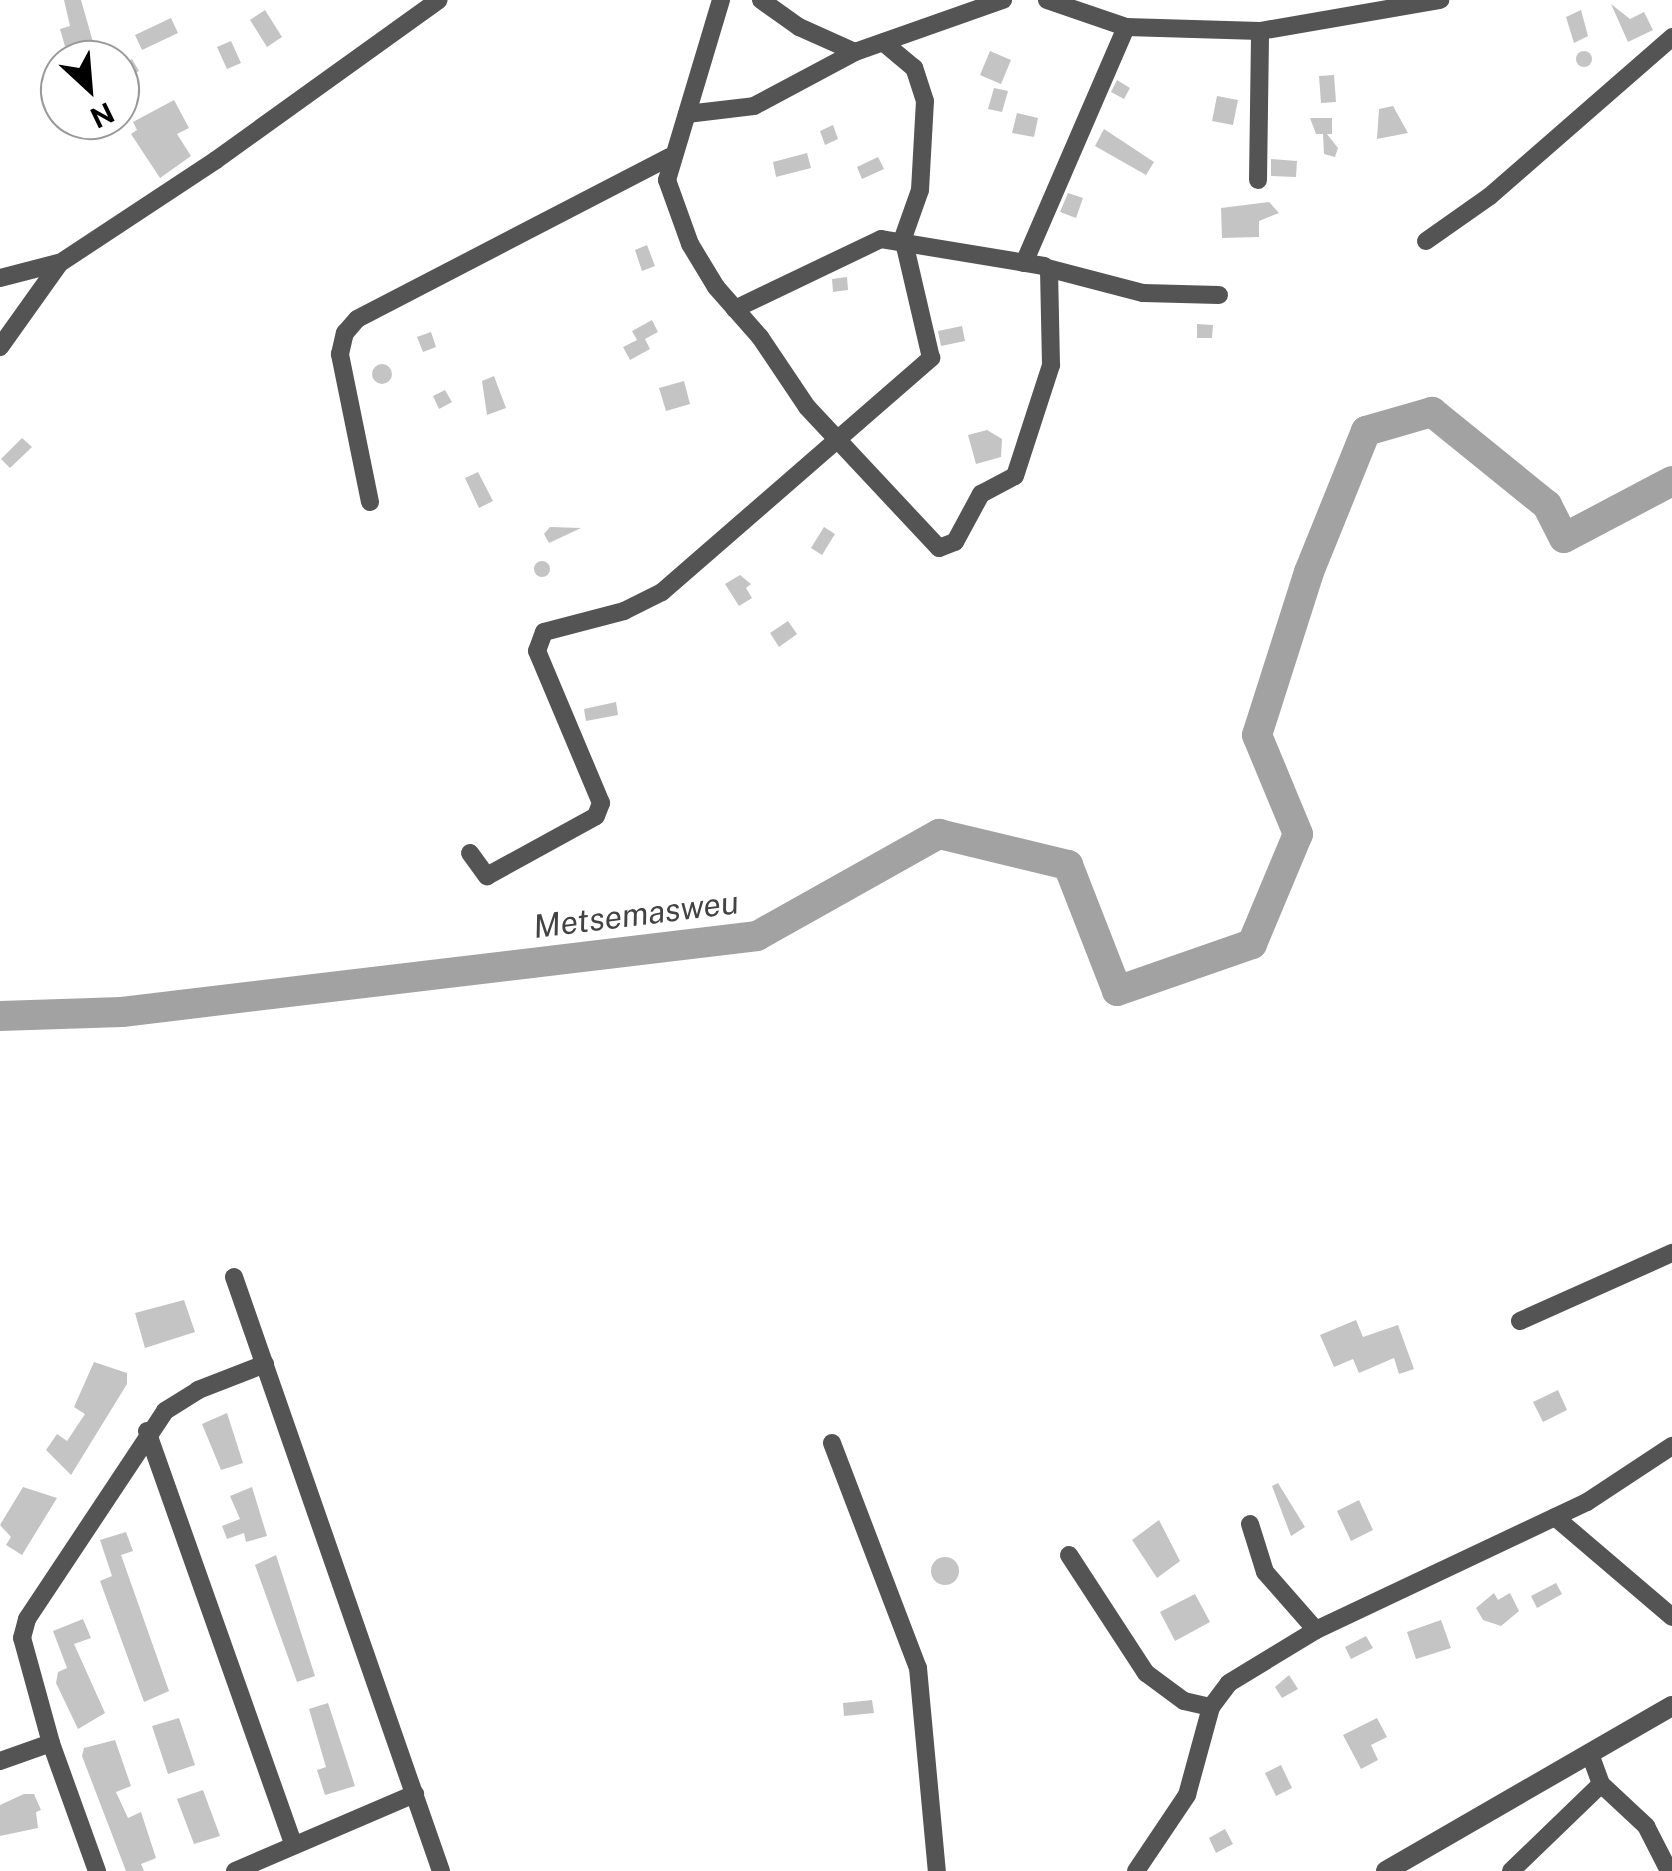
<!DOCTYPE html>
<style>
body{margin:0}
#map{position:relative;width:1672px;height:1871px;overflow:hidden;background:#fff;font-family:"Public Sans",sans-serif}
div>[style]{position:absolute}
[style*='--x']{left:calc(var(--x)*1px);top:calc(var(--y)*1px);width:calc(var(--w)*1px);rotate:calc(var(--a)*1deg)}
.river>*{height:30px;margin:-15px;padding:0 15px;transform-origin:15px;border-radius:15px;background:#a2a2a2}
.building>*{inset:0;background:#c4c4c4}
.round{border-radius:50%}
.minor>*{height:18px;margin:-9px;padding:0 9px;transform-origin:9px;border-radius:9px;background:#545454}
.tertiary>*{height:20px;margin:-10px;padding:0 10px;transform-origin:10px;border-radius:10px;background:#545454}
span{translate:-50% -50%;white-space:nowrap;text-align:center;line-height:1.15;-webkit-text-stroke:9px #fff;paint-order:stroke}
.water-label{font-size:32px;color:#434343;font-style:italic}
.north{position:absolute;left:40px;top:40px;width:100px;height:100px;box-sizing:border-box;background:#fff;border:2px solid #999;border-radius:50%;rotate:154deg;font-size:28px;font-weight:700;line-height:40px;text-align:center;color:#000}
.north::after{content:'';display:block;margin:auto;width:35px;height:45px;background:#000;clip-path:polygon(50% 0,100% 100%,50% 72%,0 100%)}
</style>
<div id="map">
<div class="river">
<div style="--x:0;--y:1016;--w:122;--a:-1.9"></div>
<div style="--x:122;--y:1012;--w:640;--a:-6.82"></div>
<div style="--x:757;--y:936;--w:209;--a:-29.3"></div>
<div style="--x:939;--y:834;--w:133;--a:13.5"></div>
<div style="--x:1068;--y:865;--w:135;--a:68.7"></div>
<div style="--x:1117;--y:991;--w:143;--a:-19.2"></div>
<div style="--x:1252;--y:944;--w:119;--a:-67.3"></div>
<div style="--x:1298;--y:834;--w:107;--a:-112.5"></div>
<div style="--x:1257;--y:735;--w:171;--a:-72.3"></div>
<div style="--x:1309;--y:572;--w:152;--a:-68"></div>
<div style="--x:1366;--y:431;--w:69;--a:-16.1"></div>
<div style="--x:1432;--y:412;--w:148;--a:39"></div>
<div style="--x:1547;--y:505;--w:37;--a:63"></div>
<div style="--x:1564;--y:538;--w:122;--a:-27.8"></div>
</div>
<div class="building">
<div style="clip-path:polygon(64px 0,81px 0,93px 42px,66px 50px,60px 29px,70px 26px)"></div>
<div style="clip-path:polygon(1611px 4px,1630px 19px,1644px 12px,1653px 30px,1628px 42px)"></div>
<div style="clip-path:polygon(265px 10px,282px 37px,267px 47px,250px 20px)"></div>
<div style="clip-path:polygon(1581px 10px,1588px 36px,1574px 43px,1566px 17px)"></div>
<div style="clip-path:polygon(171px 18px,178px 33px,142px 50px,135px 35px)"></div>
<div style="clip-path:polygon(231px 41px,241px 63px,227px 69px,217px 47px)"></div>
<div class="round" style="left:1576px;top:51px;width:16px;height:16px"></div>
<div style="clip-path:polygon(990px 51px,1011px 60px,1001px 84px,980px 75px)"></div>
<div style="clip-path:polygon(132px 59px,139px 71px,120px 81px,120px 66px)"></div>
<div style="clip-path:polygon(1334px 75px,1336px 102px,1321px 103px,1319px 76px)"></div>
<div style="clip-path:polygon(1117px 80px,1130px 88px,1124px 99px,1111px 92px)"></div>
<div style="clip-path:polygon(994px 88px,1008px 91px,1002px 112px,988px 109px)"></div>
<div style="clip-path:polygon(1217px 96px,1238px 100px,1233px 125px,1212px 121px)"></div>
<div style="clip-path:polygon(174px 100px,189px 128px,177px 134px,191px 156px,160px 178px,131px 134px,137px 130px,133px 122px)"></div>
<div style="clip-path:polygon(1393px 106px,1408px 133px,1377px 139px,1379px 109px)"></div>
<div style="clip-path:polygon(1017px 113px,1038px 118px,1034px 137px,1012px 133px)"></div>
<div style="clip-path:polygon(1310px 118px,1332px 118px,1332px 134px,1327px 134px,1338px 148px,1335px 157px,1324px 154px,1323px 134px,1316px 134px)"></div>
<div style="clip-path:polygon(833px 125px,838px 139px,825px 145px,820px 131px)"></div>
<div style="clip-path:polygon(1104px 129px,1154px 162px,1146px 175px,1095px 146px)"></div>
<div style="clip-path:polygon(807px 153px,811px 168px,776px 177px,773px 162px)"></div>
<div style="clip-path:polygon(878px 157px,884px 169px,862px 179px,857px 167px)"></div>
<div style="clip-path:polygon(1271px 159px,1297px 161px,1296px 177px,1271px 176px)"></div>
<div style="clip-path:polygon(1068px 193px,1083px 198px,1076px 218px,1060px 212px)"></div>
<div style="clip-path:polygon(1269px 202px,1279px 213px,1259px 221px,1259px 237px,1222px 238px,1221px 208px)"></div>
<div style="clip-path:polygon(647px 245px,655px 266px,642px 271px,635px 250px)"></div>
<div style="clip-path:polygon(847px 277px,848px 290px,833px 292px,832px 279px)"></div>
<div style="clip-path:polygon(652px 320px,658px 332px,645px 339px,650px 349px,630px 360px,623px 347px,637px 340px,632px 331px)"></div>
<div style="clip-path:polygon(1197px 324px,1213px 325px,1212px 338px,1197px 338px)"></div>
<div style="clip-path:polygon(962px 326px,965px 341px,941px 346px,938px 331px)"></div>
<div style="clip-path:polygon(431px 332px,436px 347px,423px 352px,417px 337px)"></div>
<div class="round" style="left:372px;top:364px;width:20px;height:20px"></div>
<div style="clip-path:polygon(494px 376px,506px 408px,487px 415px,482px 381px)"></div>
<div style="clip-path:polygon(684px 381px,690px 404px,666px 411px,659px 388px)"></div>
<div style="clip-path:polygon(445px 390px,452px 402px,439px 409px,433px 396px)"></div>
<div style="clip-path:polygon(987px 430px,1002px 439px,1001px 457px,976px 464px,968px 435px)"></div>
<div style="clip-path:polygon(22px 438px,32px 447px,10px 468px,1px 459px)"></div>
<div style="clip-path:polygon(478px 472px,493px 501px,479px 508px,465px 478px)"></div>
<div style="clip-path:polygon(550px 527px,581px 528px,549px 543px,544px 534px)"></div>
<div style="clip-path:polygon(824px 527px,835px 534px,822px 555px,811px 548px)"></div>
<div class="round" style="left:534px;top:561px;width:16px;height:16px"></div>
<div style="clip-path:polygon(740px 575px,751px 584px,746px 588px,752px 598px,739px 606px,725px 584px)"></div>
<div style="clip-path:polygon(788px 621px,797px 634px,779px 647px,770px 633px)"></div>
<div style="clip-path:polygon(616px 702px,618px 715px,586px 721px,584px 709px)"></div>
<div style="clip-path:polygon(184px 1300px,195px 1332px,145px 1348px,135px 1313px)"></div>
<div style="clip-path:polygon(1356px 1320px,1363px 1337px,1398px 1325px,1414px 1369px,1399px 1374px,1394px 1358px,1359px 1373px,1353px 1359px,1334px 1367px,1320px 1335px)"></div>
<div style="clip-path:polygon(94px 1362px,127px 1373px,127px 1384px,71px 1475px,46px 1450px,57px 1434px,67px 1441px,85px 1414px,74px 1407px)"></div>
<div style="clip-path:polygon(1558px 1390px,1567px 1410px,1543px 1422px,1533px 1402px)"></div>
<div style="clip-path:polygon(227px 1413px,243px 1463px,221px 1470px,202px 1424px)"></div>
<div style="clip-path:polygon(1278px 1483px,1305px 1527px,1291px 1536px,1272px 1486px)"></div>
<div style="clip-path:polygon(23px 1487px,57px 1498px,22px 1555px,6px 1545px,11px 1537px,0 1525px)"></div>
<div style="clip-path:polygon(252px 1487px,267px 1536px,246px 1542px,244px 1533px,227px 1539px,222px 1526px,240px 1519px,230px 1496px)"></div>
<div style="clip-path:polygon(1359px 1500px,1373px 1530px,1351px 1541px,1337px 1511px)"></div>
<div style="clip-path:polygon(1159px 1520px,1180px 1561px,1157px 1578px,1132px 1540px)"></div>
<div style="clip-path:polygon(126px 1532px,133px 1551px,121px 1555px,169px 1691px,144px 1702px,100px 1581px,112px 1576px,100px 1540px)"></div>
<div style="clip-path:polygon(276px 1555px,315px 1676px,297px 1682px,255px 1565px)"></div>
<div class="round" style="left:931px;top:1557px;width:28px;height:28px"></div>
<div style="clip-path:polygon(1556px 1583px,1562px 1594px,1537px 1608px,1531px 1596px)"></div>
<div style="clip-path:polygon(1494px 1593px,1498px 1600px,1510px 1593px,1519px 1611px,1501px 1626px,1483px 1620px,1476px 1608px)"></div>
<div style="clip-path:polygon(1195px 1594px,1210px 1622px,1175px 1641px,1160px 1612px)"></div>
<div style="clip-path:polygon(83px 1619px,91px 1638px,74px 1644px,105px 1713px,78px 1729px,56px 1683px,58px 1672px,67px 1668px,53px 1631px)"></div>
<div style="clip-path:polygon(1441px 1620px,1451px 1648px,1416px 1659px,1407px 1632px)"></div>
<div style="clip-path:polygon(1366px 1636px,1373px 1648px,1351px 1659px,1345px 1647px)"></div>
<div style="clip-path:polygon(1289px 1675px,1298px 1689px,1282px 1698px,1275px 1687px)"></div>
<div style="clip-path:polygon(872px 1700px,874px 1713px,844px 1716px,843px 1703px)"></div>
<div style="clip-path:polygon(328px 1703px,355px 1786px,325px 1795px,317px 1770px,326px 1767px,309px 1709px)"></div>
<div style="clip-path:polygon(179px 1718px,195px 1765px,168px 1774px,152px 1726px)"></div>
<div style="clip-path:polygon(1377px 1718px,1387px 1737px,1371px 1745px,1378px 1760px,1361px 1769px,1343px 1735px)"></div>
<div style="clip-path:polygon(115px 1740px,131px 1786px,116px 1792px,128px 1818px,141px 1812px,156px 1858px,141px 1864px,144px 1871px,126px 1871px,82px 1756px,84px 1748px)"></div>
<div style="clip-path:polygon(1281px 1765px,1292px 1788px,1276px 1796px,1265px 1773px)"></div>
<div style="clip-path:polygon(203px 1790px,220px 1836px,194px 1844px,177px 1799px)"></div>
<div style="clip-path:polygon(24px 1794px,34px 1794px,41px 1810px,36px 1812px,38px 1828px,0 1836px,0 1805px)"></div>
<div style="clip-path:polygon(1225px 1829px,1233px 1844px,1216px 1853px,1209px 1838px)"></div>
</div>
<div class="minor">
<div style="--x:721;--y:0;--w:188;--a:106.7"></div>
<div style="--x:667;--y:180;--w:68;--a:70.2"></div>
<div style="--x:690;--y:244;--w:50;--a:58.8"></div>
<div style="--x:716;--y:287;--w:67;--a:48.7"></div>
<div style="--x:760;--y:337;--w:84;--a:56.1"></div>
<div style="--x:807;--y:407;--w:193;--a:46.9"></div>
<div style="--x:939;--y:548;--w:17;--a:-21"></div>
<div style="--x:955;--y:542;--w:55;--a:-61.6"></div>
<div style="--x:981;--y:494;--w:38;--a:-28"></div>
<div style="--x:1015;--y:476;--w:117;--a:-72"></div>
<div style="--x:1051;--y:365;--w:94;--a:-91.2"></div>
<div style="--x:1049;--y:271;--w:7;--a:-135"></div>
<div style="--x:1044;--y:266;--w:165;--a:-170.6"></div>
<div style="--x:881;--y:239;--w:162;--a:154.4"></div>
<div style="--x:761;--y:0;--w:47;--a:35.4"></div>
<div style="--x:799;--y:27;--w:61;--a:24.1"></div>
<div style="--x:855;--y:52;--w:157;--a:-19.4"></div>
<div style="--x:1047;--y:0;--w:83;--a:18.9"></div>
<div style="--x:1126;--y:27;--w:134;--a:1.7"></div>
<div style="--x:1260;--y:31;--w:183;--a:-9.8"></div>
<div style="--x:687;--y:114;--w:67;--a:-6.8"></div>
<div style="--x:754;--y:106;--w:115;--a:-28.1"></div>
<div style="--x:1258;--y:180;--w:149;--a:-89.2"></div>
<div style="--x:1426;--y:241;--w:78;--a:-35.1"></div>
<div style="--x:1490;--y:196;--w:242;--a:-41.1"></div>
<div style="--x:1024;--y:263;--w:257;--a:-66.6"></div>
<div style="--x:1047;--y:268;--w:99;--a:14.6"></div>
<div style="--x:1143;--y:293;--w:76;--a:1.5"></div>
<div style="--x:0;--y:278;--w:60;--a:-14.5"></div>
<div style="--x:0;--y:347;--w:103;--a:-54.5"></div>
<div style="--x:60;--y:263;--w:187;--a:-33.4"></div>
<div style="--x:216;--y:160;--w:274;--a:-35.7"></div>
<div style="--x:370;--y:502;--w:151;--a:-101.5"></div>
<div style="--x:340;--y:354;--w:22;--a:-77"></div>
<div style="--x:345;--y:333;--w:18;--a:-49"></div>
<div style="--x:357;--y:319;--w:352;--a:-27.4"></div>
<div style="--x:470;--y:853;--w:29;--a:54"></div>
<div style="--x:487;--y:876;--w:124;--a:-28.8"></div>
<div style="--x:596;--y:816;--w:14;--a:-69"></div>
<div style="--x:601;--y:803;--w:165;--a:-112.8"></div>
<div style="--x:537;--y:651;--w:20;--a:-70"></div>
<div style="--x:544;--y:632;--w:83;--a:-14.7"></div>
<div style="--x:624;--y:611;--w:42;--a:-26.6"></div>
<div style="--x:662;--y:592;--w:357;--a:-41"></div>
<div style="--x:931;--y:358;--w:123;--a:-103.1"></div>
<div style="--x:903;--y:238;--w:51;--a:-70.5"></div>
<div style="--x:920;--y:190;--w:89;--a:-86.8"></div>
<div style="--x:925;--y:101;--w:35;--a:-108"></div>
<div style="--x:914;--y:68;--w:40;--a:-140"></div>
<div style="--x:234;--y:1277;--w:629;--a:70.79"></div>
<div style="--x:1520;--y:1321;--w:167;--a:-24.1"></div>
<div style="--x:147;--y:1431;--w:439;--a:70.5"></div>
<div style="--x:832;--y:1443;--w:241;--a:69.1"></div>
<div style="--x:918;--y:1668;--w:204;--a:84.7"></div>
<div style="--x:1555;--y:1517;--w:154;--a:40.5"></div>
<div style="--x:1250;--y:1524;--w:50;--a:72.6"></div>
<div style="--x:1265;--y:1572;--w:77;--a:48.7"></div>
<div style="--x:1069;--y:1555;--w:141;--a:56.9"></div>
<div style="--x:1146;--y:1673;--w:47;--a:36.4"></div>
<div style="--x:1184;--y:1701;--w:28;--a:13"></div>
<div style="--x:0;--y:1761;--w:54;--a:-19.4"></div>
<div style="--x:1601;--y:1784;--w:62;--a:43"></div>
<div style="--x:1646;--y:1826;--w:51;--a:62.9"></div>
<div style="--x:97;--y:1871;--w:136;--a:-109.8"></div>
<div style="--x:51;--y:1743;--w:109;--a:-105.4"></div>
<div style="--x:22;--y:1638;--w:20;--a:-75"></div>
<div style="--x:27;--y:1619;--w:250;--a:-56.4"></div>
<div style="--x:165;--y:1411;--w:39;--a:-32"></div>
<div style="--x:198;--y:1390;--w:72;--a:-21.2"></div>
<div style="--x:235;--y:1871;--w:196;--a:-23.2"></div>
<div style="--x:1136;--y:1871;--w:92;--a:-56.1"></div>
<div style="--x:1187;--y:1795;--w:91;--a:-74.7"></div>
<div style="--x:1211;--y:1707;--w:30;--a:-53"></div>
<div style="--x:1229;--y:1683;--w:102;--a:-31.3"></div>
<div style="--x:1316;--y:1630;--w:300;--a:-25.3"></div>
<div style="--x:1587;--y:1502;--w:102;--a:-33.4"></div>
<div style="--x:1511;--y:1871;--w:125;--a:-44"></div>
<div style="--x:1601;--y:1784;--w:29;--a:-110"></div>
</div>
<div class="tertiary">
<div style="--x:1386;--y:1871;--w:330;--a:-30"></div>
</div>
<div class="water-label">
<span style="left:636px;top:915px;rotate:-7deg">Metsemasweu</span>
</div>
<div class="north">N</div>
</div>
